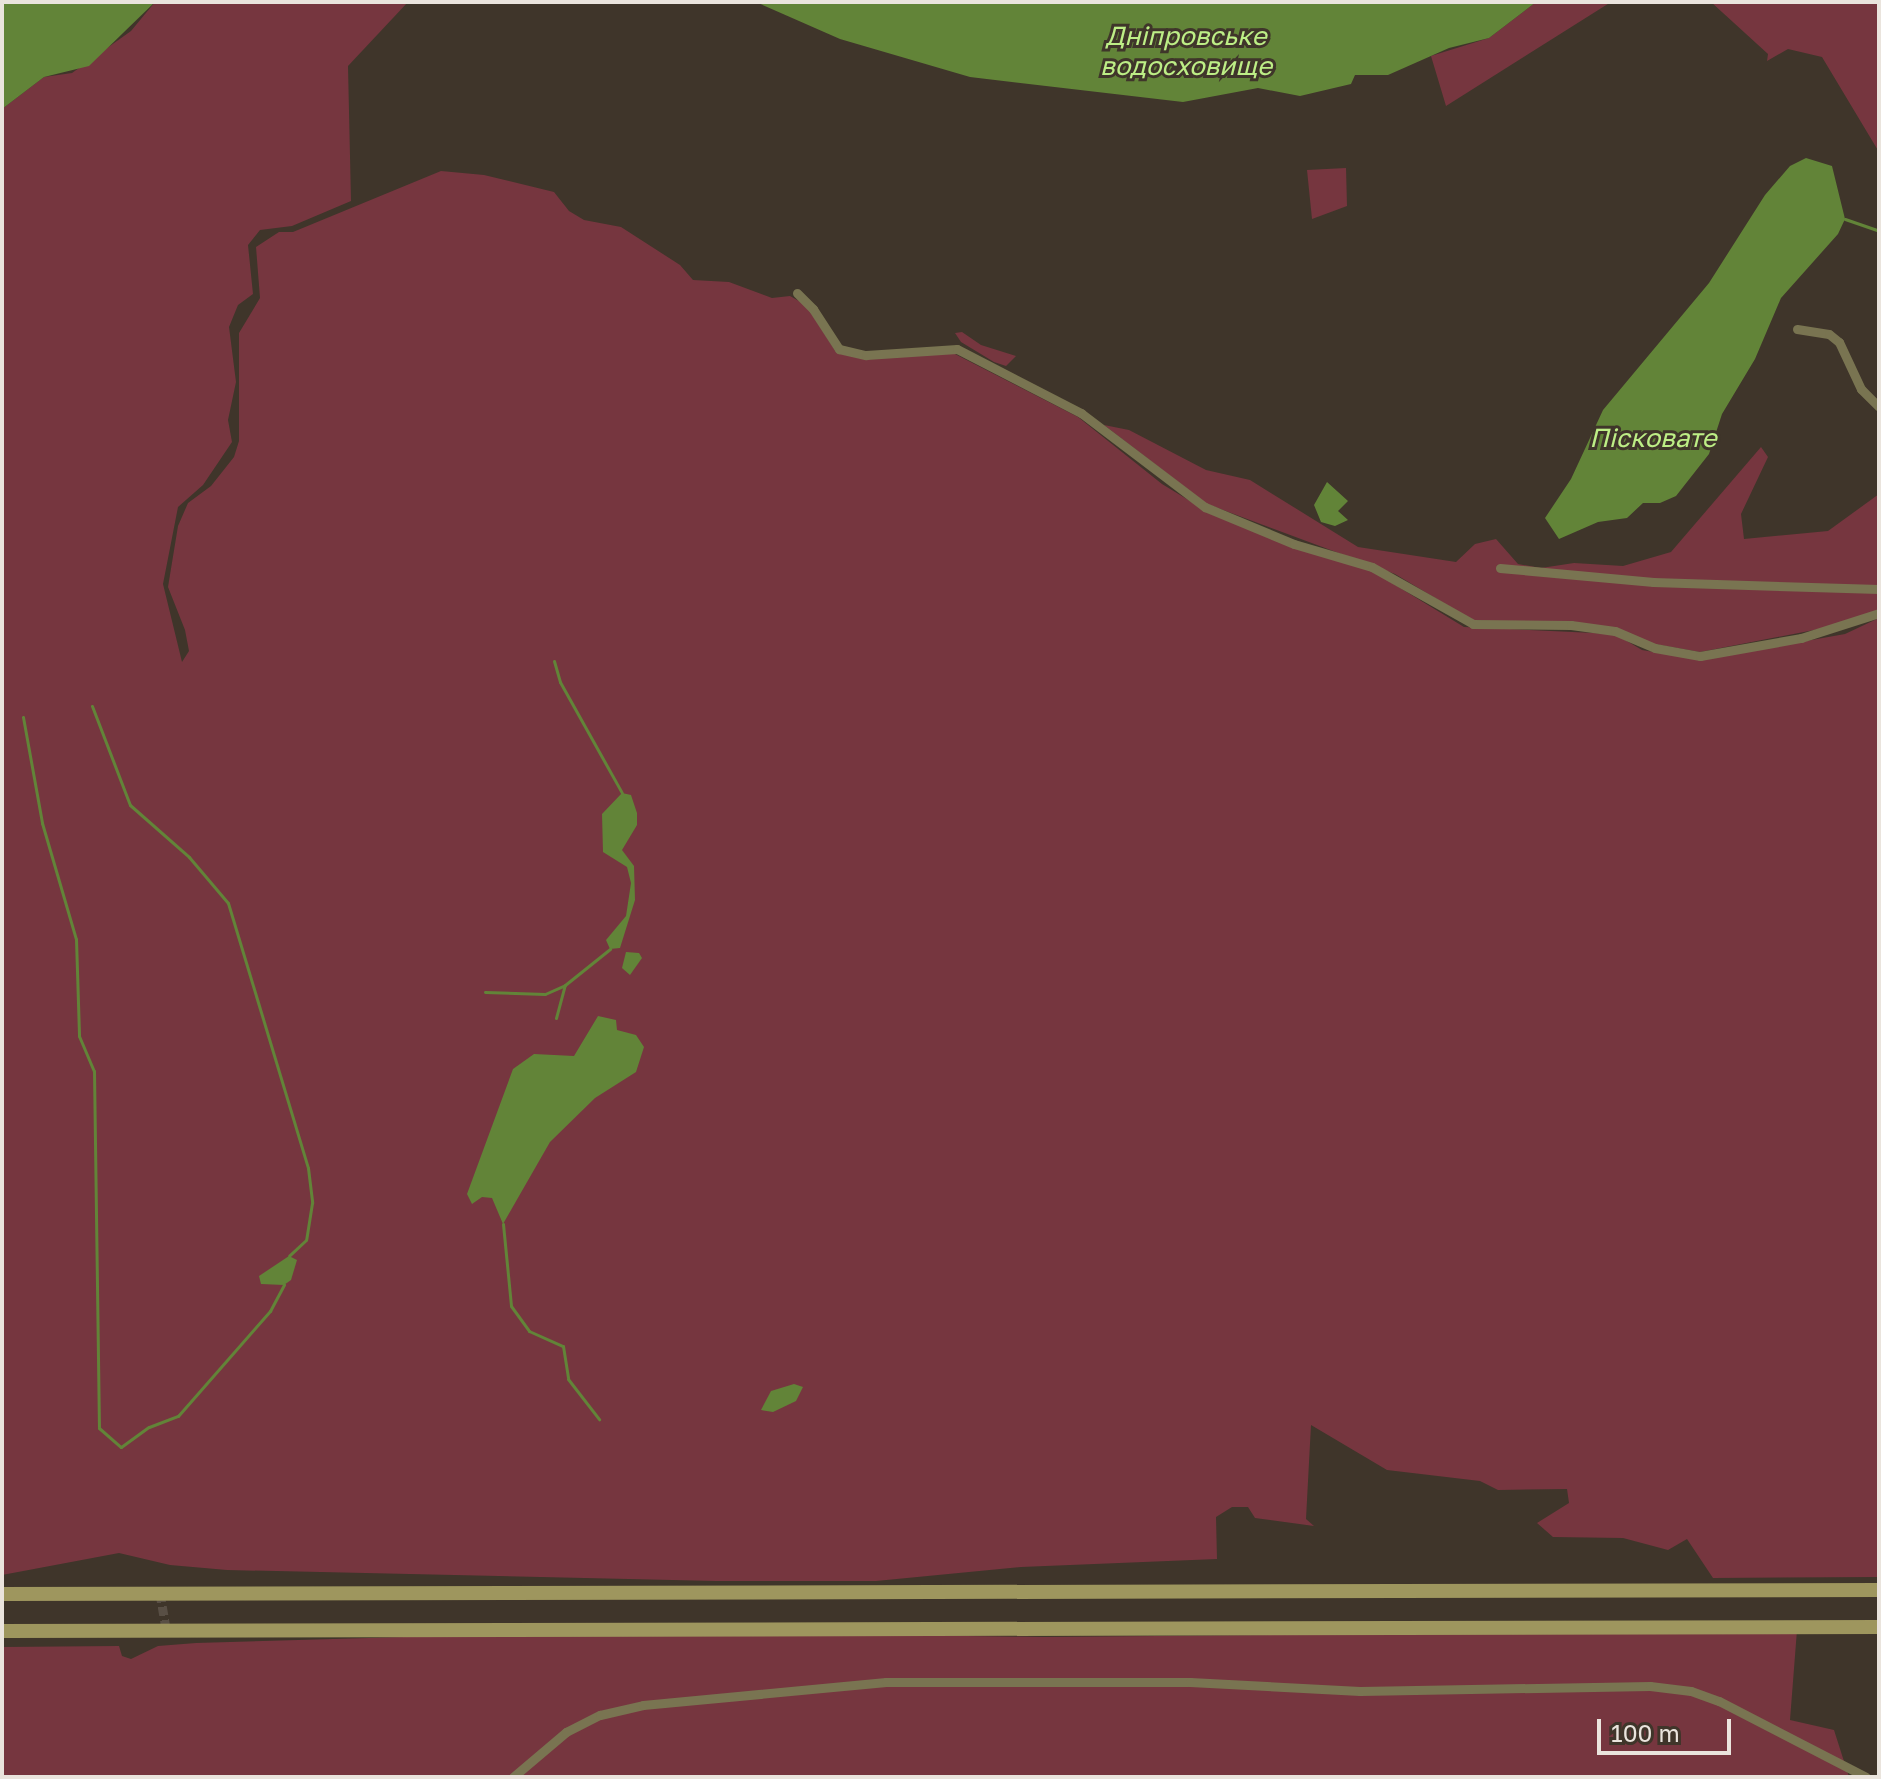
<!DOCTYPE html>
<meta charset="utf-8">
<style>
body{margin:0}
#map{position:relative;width:1881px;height:1779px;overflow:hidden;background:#3f352a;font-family:"Golos Text",sans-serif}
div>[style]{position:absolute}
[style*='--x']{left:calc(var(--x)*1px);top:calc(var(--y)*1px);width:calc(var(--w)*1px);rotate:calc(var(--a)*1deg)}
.green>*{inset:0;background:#76363f}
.water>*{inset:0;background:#628438}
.stream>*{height:3px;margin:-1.5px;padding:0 1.5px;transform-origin:1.5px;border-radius:1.5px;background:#628438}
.street-tunnel>*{height:9px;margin-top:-4.5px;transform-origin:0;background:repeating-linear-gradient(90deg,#594f45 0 9px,transparent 0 13.5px)}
.street>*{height:9px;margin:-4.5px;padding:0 4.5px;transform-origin:4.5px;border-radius:4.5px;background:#797451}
.secondary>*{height:14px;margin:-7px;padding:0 7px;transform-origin:7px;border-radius:7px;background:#9e965e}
span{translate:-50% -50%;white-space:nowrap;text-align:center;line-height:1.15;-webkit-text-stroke:6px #3f352a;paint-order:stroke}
.water-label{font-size:26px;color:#bdee86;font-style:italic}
.frame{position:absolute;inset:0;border:4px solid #eae4dd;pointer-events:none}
.scale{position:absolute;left:1597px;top:1719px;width:134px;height:36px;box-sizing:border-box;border:4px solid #eae4dd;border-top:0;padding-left:10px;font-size:24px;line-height:28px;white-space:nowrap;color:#eae4dd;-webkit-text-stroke:6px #3f352a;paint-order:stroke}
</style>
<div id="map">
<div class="green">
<div style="clip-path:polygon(155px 2px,408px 2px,348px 66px,351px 201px,292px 226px,260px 230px,248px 245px,253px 294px,238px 305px,229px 327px,236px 382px,228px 420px,232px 442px,203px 485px,178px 507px,163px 584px,182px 662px,189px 651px,185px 630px,168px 587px,178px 526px,188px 503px,211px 486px,234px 457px,239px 441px,239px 333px,260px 298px,256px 247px,279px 232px,293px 232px,441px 171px,484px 175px,554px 192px,569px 211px,584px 220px,621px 227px,680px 265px,693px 280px,729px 282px,772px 298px,790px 296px,806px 305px,836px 352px,859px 358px,953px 353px,1078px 417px,1162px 484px,1213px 515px,1369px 569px,1464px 627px,1615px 634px,1642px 650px,1700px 660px,1845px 634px,1879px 618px,1879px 1577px,1713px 1578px,1687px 1539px,1668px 1550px,1623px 1538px,1553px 1537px,1537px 1523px,1569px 1503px,1567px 1489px,1498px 1490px,1480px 1481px,1387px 1470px,1311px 1425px,1306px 1519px,1314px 1526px,1255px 1518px,1248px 1507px,1232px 1507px,1216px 1517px,1217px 1559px,1021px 1567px,876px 1581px,716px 1581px,227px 1570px,170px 1565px,119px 1553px,2px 1575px,2px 109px,44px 77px,72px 73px,131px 31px)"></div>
<div style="clip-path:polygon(1536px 2px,1611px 2px,1446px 106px,1431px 56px,1489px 38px)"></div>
<div style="clip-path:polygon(1711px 2px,1879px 2px,1879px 152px,1822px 57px,1788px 49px,1767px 61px,1768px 54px)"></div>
<div style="clip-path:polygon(1346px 168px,1347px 206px,1312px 219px,1307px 170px)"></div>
<div style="clip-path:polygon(962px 332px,981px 345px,1016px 356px,1006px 366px,994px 362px,961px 342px,955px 333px)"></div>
<div style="clip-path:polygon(1104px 425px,1129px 430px,1206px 470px,1250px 480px,1358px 547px,1456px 562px,1475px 544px,1496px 539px,1518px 564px,1541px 568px,1574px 563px,1623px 566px,1671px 552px,1761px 447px,1768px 457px,1741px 514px,1744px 539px,1828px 531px,1879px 494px,1879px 609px,1845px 624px,1700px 652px,1649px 643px,1617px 628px,1472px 620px,1395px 574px,1207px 504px)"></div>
<div style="clip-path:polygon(1797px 1630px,1790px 1720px,1834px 1730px,1849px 1777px,2px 1777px,2px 1647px,119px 1646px,122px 1656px,131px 1659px,158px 1646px,196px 1643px,613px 1631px,1044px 1637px)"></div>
</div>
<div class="water">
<div style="clip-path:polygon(2px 2px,155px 2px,89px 66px,44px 77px,2px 109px)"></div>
<div style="clip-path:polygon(756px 2px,1536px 2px,1489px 38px,1449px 48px,1388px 75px,1355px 75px,1351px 84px,1300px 96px,1258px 88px,1183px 102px,970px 77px,840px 39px)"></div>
<div style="clip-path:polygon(1806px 158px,1832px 166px,1845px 219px,1838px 234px,1781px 298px,1755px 359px,1722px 414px,1709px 454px,1676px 496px,1660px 503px,1643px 503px,1627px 518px,1598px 522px,1559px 539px,1545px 518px,1571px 479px,1603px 410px,1709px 283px,1765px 195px,1790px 166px)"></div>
<div style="clip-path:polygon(1327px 482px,1348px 501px,1338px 511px,1348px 520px,1335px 526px,1321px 522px,1314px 505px)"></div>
<div style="clip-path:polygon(622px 793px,631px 795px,637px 813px,637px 825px,622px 850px,634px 866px,635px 900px,620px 948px,610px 949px,606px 940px,626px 916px,631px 883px,627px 867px,603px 852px,602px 814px)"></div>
<div style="clip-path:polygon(626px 952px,639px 953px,642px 958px,630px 975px,622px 968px)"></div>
<div style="clip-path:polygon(598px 1016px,616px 1020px,617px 1030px,636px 1035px,644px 1047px,636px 1072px,595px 1098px,550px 1142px,503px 1224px,492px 1198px,482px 1197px,472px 1204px,467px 1194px,513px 1069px,534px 1054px,574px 1056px)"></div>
<div style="clip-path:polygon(289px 1256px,297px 1260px,291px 1280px,284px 1285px,261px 1284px,259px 1276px)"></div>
<div style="clip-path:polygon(794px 1384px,803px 1387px,796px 1401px,773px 1412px,761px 1410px,771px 1391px)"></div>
</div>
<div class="stream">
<div style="--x:1845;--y:219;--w:36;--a:19"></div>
<div style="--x:554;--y:661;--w:22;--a:74"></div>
<div style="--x:560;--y:682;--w:127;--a:60.8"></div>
<div style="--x:92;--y:706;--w:106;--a:69"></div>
<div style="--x:130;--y:805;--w:79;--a:41.4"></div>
<div style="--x:189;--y:857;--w:60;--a:49.7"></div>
<div style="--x:228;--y:903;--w:277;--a:73.2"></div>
<div style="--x:308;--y:1168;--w:35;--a:83"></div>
<div style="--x:312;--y:1203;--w:37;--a:99"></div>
<div style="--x:306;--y:1240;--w:23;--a:137"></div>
<div style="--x:23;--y:717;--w:108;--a:79.8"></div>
<div style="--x:42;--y:823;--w:121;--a:73.7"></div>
<div style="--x:76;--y:939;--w:97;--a:88.2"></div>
<div style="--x:79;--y:1036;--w:38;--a:67"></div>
<div style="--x:94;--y:1071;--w:357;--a:89.2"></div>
<div style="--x:99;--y:1428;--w:29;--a:41"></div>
<div style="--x:121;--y:1447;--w:34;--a:-36"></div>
<div style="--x:149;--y:1427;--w:31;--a:-21"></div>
<div style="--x:178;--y:1416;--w:140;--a:-48.8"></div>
<div style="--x:270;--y:1311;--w:30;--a:-62"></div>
<div style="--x:485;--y:992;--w:60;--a:1.9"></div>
<div style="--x:545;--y:994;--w:22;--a:-24"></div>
<div style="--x:556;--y:1018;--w:34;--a:-75"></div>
<div style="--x:565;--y:985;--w:58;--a:-38.7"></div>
<div style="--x:503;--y:1224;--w:82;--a:84.4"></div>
<div style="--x:511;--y:1306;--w:31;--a:54"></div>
<div style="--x:529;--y:1331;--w:37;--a:24"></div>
<div style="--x:563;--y:1346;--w:33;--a:81"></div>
<div style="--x:568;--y:1379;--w:51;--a:52.2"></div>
</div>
<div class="street-tunnel">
<div style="--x:160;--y:1593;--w:42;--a:80.3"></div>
</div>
<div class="street">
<div style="--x:797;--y:293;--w:23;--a:45"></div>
<div style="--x:813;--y:309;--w:48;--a:57"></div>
<div style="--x:839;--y:349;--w:28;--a:13"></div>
<div style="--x:866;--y:355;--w:91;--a:-3.8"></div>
<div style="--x:957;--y:349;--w:140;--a:27.3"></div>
<div style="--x:1081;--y:413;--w:156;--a:37.2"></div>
<div style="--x:1205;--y:507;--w:96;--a:22.6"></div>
<div style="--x:1294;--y:544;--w:81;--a:16.4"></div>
<div style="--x:1372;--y:567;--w:116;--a:29.4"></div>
<div style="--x:1473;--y:624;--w:98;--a:0.6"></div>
<div style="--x:1571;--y:625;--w:44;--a:7.8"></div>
<div style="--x:1615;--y:631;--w:43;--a:23"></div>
<div style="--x:1655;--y:648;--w:46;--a:10.1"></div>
<div style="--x:1700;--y:656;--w:103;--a:-10.1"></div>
<div style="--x:1801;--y:638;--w:82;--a:-17.8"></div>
<div style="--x:1797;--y:329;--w:32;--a:9"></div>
<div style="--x:1829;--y:334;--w:13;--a:39"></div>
<div style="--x:1839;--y:342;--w:52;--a:64.9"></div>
<div style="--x:1861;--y:389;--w:25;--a:45"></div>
<div style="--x:1500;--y:568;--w:154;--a:5.2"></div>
<div style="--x:1653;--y:582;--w:226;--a:1.8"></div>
<div style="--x:513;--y:1777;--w:70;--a:-40.3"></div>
<div style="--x:566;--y:1732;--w:38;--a:-27"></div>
<div style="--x:600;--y:1715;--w:44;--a:-13.1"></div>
<div style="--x:643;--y:1705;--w:244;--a:-5.4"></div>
<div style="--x:886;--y:1682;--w:304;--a:0"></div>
<div style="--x:1190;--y:1682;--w:170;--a:3"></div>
<div style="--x:1360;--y:1691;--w:290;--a:-1"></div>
<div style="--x:1650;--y:1686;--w:41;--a:7"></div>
<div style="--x:1691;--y:1691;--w:30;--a:20"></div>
<div style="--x:1719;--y:1701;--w:165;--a:27.3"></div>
</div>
<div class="secondary">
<div style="--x:2;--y:1594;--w:1877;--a:-0.12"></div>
<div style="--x:2;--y:1631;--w:1877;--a:-0.12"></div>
</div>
<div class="water-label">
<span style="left:1186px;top:51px">Дніпровське<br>водосховище</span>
<span style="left:1653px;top:438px">Пісковате</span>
</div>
<div class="frame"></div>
<div class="scale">100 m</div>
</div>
